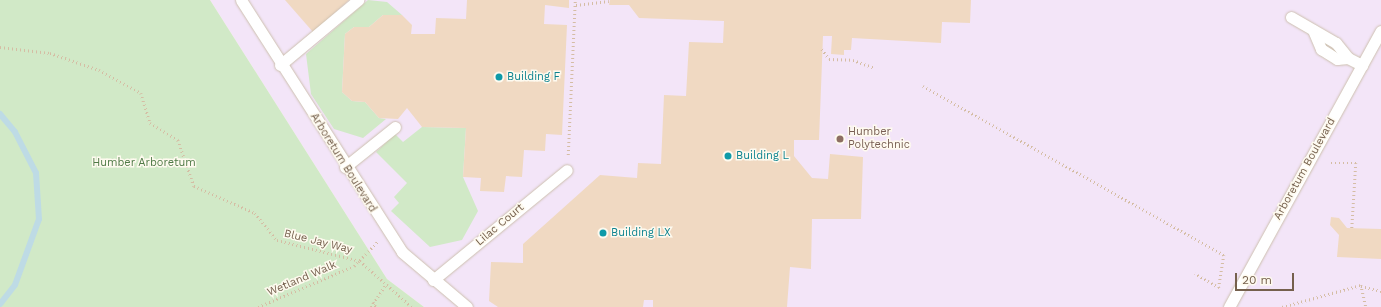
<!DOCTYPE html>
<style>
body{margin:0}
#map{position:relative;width:1381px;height:307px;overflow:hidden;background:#fcf6e9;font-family:"Work Sans",sans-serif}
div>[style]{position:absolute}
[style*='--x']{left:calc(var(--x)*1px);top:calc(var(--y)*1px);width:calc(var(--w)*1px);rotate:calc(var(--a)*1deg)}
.education>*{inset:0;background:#f3e5f8}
.green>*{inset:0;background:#d1e9c7}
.stream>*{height:6px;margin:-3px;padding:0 3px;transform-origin:3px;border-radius:3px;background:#bedbe5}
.building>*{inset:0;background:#f0d9c2}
.path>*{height:2.5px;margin-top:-1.25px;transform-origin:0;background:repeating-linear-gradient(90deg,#d5bda4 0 1px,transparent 0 4px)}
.roads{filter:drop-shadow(0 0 1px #cdc0af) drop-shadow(0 0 1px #cdc0af)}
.service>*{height:11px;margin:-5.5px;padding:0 5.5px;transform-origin:5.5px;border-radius:5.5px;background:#fff}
.dots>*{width:11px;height:11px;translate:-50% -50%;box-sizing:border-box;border:2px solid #fefaef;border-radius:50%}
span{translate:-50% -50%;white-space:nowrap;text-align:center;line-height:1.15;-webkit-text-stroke:3px #fefaef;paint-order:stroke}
.culture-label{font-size:11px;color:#0d838f}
.left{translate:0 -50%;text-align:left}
.education-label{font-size:11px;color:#785e54}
.park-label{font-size:11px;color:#4f7a46}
.street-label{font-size:11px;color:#75604d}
.scale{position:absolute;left:1235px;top:273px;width:59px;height:18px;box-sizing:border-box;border:2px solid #75604d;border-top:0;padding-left:5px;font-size:12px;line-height:14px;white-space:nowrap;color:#75604d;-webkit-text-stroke:3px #fefaef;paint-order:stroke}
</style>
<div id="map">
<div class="education">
<div style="clip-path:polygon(210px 0,1381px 0,1381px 307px,424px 307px,387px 279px)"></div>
</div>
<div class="green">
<div style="clip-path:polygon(0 0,210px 0,387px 279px,424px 307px,0 307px)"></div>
<div style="clip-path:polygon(368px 0,387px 2px,402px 15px,383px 15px,369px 27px,354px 27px,345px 34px,342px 92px,352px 101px,365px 102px,379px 118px,386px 119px,363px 138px,334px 129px,311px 94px,306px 54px)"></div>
<div style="clip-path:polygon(422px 127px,466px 128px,463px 177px,478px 211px,462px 240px,430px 247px,391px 211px,399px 203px,394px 197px,407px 183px,376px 152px,395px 134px,403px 142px)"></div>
</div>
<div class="stream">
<div style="--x:0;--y:114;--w:23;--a:50"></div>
<div style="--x:15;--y:132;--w:46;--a:62.9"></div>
<div style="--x:36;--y:173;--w:46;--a:86.3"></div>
<div style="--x:39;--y:219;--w:70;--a:110"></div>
<div style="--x:15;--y:285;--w:24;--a:128"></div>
</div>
<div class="building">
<div style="clip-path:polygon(285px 0,349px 0,313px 32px)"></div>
<div style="clip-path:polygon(467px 0,569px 0,569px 8px,545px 5px,544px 24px,567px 25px,562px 135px,546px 134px,545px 151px,524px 150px,522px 177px,506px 176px,504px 192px,480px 191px,481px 178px,463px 177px,466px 128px,422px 127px,407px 108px,398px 119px,379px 118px,365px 102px,352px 101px,342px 92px,345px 34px,354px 27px,369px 27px,383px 15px,402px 15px,412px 25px,411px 34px,435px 34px,436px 18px,466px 19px)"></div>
<div style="clip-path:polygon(610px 0,971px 0,970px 23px,942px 22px,941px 43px,852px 38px,851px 50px,844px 50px,844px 55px,831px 54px,832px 36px,823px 36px,819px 140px,794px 140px,794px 156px,812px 178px,828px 179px,830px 154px,863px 157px,861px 219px,812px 219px,811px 269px,790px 267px,787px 307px,653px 307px,653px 300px,644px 300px,643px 307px,498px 307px,489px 301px,491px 262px,523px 263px,523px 244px,600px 175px,637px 178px,638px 163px,661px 164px,664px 95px,686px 96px,689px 42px,723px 43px,724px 21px,639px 18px,629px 5px,609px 5px)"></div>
<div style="clip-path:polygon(1331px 217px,1339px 218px,1347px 228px,1381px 229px,1381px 259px,1337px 257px,1339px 235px,1330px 225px)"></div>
</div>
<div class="path">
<div style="--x:576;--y:5;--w:33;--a:-7"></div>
<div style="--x:0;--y:47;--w:50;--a:6.8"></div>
<div style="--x:50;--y:53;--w:52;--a:19.1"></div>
<div style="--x:99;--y:70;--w:48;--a:28.7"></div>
<div style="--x:141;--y:93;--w:31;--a:73"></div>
<div style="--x:150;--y:123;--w:33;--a:31"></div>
<div style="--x:178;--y:140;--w:49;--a:70.8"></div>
<div style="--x:194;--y:186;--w:67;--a:23.9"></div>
<div style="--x:255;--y:213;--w:35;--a:51"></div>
<div style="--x:277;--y:240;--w:86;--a:14.2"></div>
<div style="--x:360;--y:261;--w:69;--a:41.5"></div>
<div style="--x:822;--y:49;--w:12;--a:55"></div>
<div style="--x:829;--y:59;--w:24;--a:2"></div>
<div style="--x:853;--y:60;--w:23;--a:20"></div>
<div style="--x:923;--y:86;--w:345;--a:29.3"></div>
<div style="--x:1224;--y:255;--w:33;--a:99"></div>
<div style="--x:1219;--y:288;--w:28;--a:-150"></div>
<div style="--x:568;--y:155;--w:155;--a:-87.4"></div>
<div style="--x:1331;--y:163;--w:25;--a:0"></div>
<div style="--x:1356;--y:163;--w:66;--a:93.5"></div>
<div style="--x:1361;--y:286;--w:21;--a:14"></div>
<div style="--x:373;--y:302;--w:6;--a:59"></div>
<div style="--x:258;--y:307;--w:104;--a:-23.1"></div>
<div style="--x:354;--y:266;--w:35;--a:-46"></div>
<div style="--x:371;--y:307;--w:27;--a:-57"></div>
<div style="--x:1282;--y:307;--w:82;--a:-15.6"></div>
<div style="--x:1361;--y:285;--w:23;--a:77"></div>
</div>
<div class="roads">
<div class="service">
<div style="--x:241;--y:0;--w:299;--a:57.4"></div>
<div style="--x:402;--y:252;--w:85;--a:40.2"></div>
<div style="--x:1291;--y:17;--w:52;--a:30"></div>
<div style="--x:1336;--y:43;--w:19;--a:51"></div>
<div style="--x:1348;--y:58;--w:16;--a:27"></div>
<div style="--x:1313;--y:30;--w:21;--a:67"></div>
<div style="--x:1321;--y:49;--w:19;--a:32"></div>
<div style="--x:1337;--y:59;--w:11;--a:-5"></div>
<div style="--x:280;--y:65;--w:102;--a:-39.8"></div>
<div style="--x:345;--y:167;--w:64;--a:-38.7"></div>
<div style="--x:433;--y:280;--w:173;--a:-39.4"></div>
<div style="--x:1229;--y:307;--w:315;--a:-61.2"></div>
</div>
</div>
<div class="dots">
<div style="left:499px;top:77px;background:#0f9aa8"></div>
<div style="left:840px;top:139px;background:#8d6e63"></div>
<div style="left:728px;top:156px;background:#0f9aa8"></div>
<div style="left:603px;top:233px;background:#0f9aa8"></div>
</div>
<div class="culture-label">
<span class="left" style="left:507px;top:77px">Building F</span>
<span class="left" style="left:736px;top:156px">Building L</span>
<span class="left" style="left:611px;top:233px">Building LX</span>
</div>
<div class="education-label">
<span class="left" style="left:848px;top:139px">Humber<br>Polytechnic</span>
</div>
<div class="park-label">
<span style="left:144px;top:163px">Humber Arboretum</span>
</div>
<div class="street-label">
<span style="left:343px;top:163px;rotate:58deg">Arboretum Boulevard</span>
<span style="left:1305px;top:169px;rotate:-61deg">Arboretum Boulevard</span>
<span style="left:500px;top:225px;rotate:-40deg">Lilac Court</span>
<span style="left:318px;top:242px;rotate:14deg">Blue Jay Way</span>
<span style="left:302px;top:279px;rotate:-23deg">Wetland Walk</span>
</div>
<div class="scale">20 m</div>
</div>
